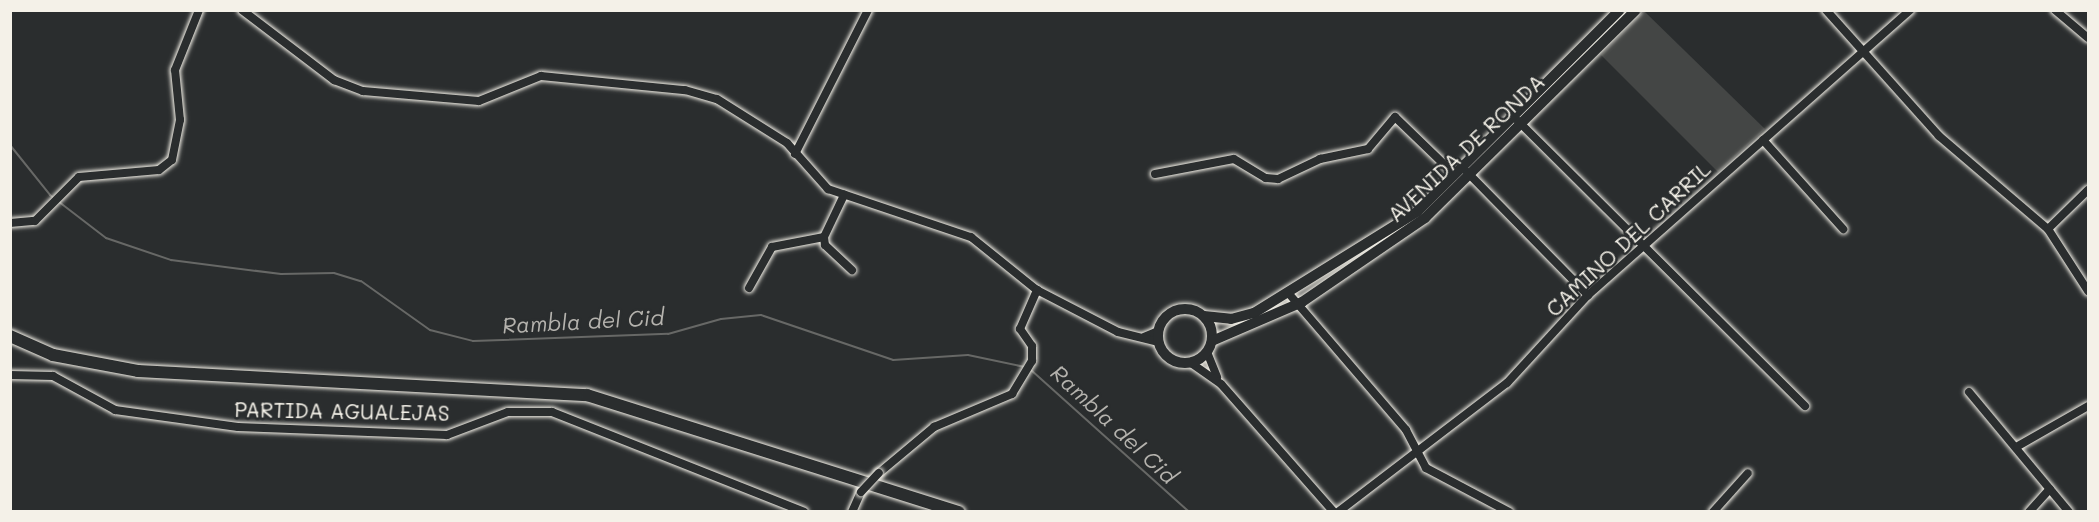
<!DOCTYPE html>
<style>
body{margin:0}
#map{position:relative;width:2099px;height:522px;overflow:hidden;background:#2a2d2e;font-family:Mali,sans-serif}
div>[style]{position:absolute}
[style*='--x']{left:calc(var(--x)*1px);top:calc(var(--y)*1px);width:calc(var(--w)*1px);rotate:calc(var(--a)*1deg)}
.green>*{inset:0;background:#444645}
.stream>*{height:2px;margin:-1px;padding:0 1px;transform-origin:1px;border-radius:1px;background:#676866}
.roads{filter:drop-shadow(0 0 2px #f4f1e8) drop-shadow(0 0 2px #f4f1e8)}
.street>*{height:8px;margin:-4px;padding:0 4px;transform-origin:4px;border-radius:4px;background:#2a2d2e}
.secondary>*{height:10px;margin:-5px;padding:0 5px;transform-origin:5px;border-radius:5px;background:#2a2d2e}
.secondary>.ring{margin:-5px;padding:0;box-sizing:content-box;background:none;border:10px solid #2a2d2e;border-radius:50%}
.primary>*{height:12px;margin:-6px;padding:0 6px;transform-origin:6px;border-radius:6px;background:#2a2d2e}
.bridges{filter:drop-shadow(0 0 2px #f4f1e8) drop-shadow(0 0 2px #f4f1e8)}
.street-bridge>*{height:8px;margin:-4px;padding:0 4px;transform-origin:4px;border-radius:4px;background:#2a2d2e}
span{translate:-50% -50%;white-space:nowrap;text-align:center;line-height:1.15;-webkit-text-stroke:5px #2a2d2e;paint-order:stroke}
.street-label{font-size:21px;color:#f4f1e8}
.water-label{font-size:22px;color:#b5b3ae;font-style:italic}
.frame{position:absolute;inset:0;border:12px solid #f4f1e8;pointer-events:none}
</style>
<div id="map">
<div class="green">
<div style="clip-path:polygon(1644px 11px,1765px 129px,1718px 172px,1601px 55px)"></div>
</div>
<div class="stream">
<div style="--x:10;--y:145;--w:64;--a:51.3"></div>
<div style="--x:50;--y:195;--w:71;--a:37.5"></div>
<div style="--x:106;--y:238;--w:69;--a:18.7"></div>
<div style="--x:171;--y:260;--w:111;--a:7.3"></div>
<div style="--x:281;--y:274;--w:53;--a:-1.1"></div>
<div style="--x:334;--y:273;--w:28;--a:17"></div>
<div style="--x:361;--y:281;--w:85;--a:35.4"></div>
<div style="--x:430;--y:330;--w:44;--a:14.3"></div>
<div style="--x:473;--y:341;--w:195;--a:-2.1"></div>
<div style="--x:668;--y:334;--w:55;--a:-15.8"></div>
<div style="--x:721;--y:319;--w:40;--a:-5.7"></div>
<div style="--x:761;--y:315;--w:139;--a:18.8"></div>
<div style="--x:893;--y:360;--w:75;--a:-3.8"></div>
<div style="--x:968;--y:355;--w:58;--a:11.9"></div>
<div style="--x:1031;--y:370;--w:212;--a:41.9"></div>
</div>
<div class="roads">
<div class="street">
<div style="--x:242;--y:10;--w:116;--a:37.3"></div>
<div style="--x:334;--y:80;--w:31;--a:21"></div>
<div style="--x:363;--y:91;--w:116;--a:4.9"></div>
<div style="--x:479;--y:101;--w:67;--a:-22"></div>
<div style="--x:541;--y:76;--w:145;--a:5.6"></div>
<div style="--x:685;--y:90;--w:33;--a:16"></div>
<div style="--x:717;--y:99;--w:83;--a:32.2"></div>
<div style="--x:787;--y:143;--w:62;--a:48.3"></div>
<div style="--x:828;--y:189;--w:151;--a:18.6"></div>
<div style="--x:971;--y:237;--w:85;--a:38.8"></div>
<div style="--x:1826;--y:10;--w:169;--a:48.1"></div>
<div style="--x:1939;--y:136;--w:143;--a:40.5"></div>
<div style="--x:2048;--y:229;--w:74;--a:57.2"></div>
<div style="--x:2055;--y:10;--w:43;--a:40.3"></div>
<div style="--x:1517;--y:120;--w:406;--a:44.8"></div>
<div style="--x:1763;--y:140;--w:120;--a:48"></div>
<div style="--x:795;--y:154;--w:161;--a:-63.1"></div>
<div style="--x:1467;--y:172;--w:173;--a:45.5"></div>
<div style="--x:1155;--y:174;--w:80;--a:-10.8"></div>
<div style="--x:1234;--y:159;--w:37;--a:31"></div>
<div style="--x:1266;--y:178;--w:12;--a:5"></div>
<div style="--x:1278;--y:179;--w:47;--a:-25.5"></div>
<div style="--x:1320;--y:159;--w:49;--a:-11.8"></div>
<div style="--x:1368;--y:149;--w:42;--a:-49.8"></div>
<div style="--x:1395;--y:117;--w:83;--a:44"></div>
<div style="--x:10;--y:223;--w:25;--a:-5"></div>
<div style="--x:35;--y:221;--w:62;--a:-45"></div>
<div style="--x:79;--y:177;--w:80;--a:-5"></div>
<div style="--x:159;--y:170;--w:16;--a:-38"></div>
<div style="--x:172;--y:160;--w:41;--a:-78.7"></div>
<div style="--x:180;--y:120;--w:50;--a:-95.7"></div>
<div style="--x:175;--y:70;--w:65;--a:-68.2"></div>
<div style="--x:2048;--y:229;--w:56;--a:-44.3"></div>
<div style="--x:824;--y:237;--w:8;--a:83"></div>
<div style="--x:825;--y:245;--w:37;--a:43"></div>
<div style="--x:749;--y:288;--w:47;--a:-60.7"></div>
<div style="--x:772;--y:247;--w:53;--a:-10.9"></div>
<div style="--x:824;--y:237;--w:47;--a:-64.5"></div>
<div style="--x:1290;--y:295;--w:178;--a:49.3"></div>
<div style="--x:1406;--y:430;--w:43;--a:62.2"></div>
<div style="--x:1426;--y:468;--w:94;--a:27.9"></div>
<div style="--x:1144;--y:337;--w:15;--a:-23"></div>
<div style="--x:1207;--y:352;--w:27;--a:68"></div>
<div style="--x:1191;--y:363;--w:37;--a:35"></div>
<div style="--x:1221;--y:384;--w:171;--a:48.6"></div>
<div style="--x:10;--y:375;--w:43;--a:1.3"></div>
<div style="--x:53;--y:376;--w:71;--a:28.7"></div>
<div style="--x:115;--y:410;--w:124;--a:7.9"></div>
<div style="--x:238;--y:427;--w:209;--a:2.2"></div>
<div style="--x:447;--y:435;--w:65;--a:-20.7"></div>
<div style="--x:508;--y:412;--w:44;--a:0"></div>
<div style="--x:552;--y:412;--w:271;--a:21.6"></div>
<div style="--x:1969;--y:392;--w:156;--a:50.2"></div>
<div style="--x:2018;--y:446;--w:81;--a:-29.7"></div>
<div style="--x:879;--y:473;--w:72;--a:-39.9"></div>
<div style="--x:934;--y:427;--w:85;--a:-22.9"></div>
<div style="--x:1012;--y:394;--w:39;--a:-59"></div>
<div style="--x:1032;--y:361;--w:15;--a:-90"></div>
<div style="--x:1032;--y:346;--w:21;--a:-125"></div>
<div style="--x:1020;--y:329;--w:43;--a:-66.4"></div>
<div style="--x:1037;--y:290;--w:91;--a:27.4"></div>
<div style="--x:1118;--y:332;--w:41;--a:14"></div>
<div style="--x:852;--y:512;--w:22;--a:-66"></div>
<div style="--x:1338;--y:512;--w:213;--a:-37.4"></div>
<div style="--x:1507;--y:383;--w:120;--a:-47.4"></div>
<div style="--x:1588;--y:295;--w:430;--a:-41.5"></div>
<div style="--x:1713;--y:512;--w:52;--a:-48.1"></div>
<div style="--x:2029;--y:512;--w:31;--a:-48"></div>
</div>
<div class="secondary">
<div class="ring" style="left:1158px;top:309px;width:44px;height:44px"></div>
<div style="--x:1204;--y:316;--w:27;--a:6"></div>
<div style="--x:1231;--y:319;--w:24;--a:-15"></div>
<div style="--x:1254;--y:313;--w:192;--a:-31.8"></div>
<div style="--x:1417;--y:212;--w:286;--a:-44.9"></div>
<div style="--x:1212;--y:341;--w:98;--a:-23.4"></div>
<div style="--x:1302;--y:302;--w:149;--a:-34.3"></div>
<div style="--x:1425;--y:218;--w:296;--a:-44.6"></div>
</div>
<div class="primary">
<div style="--x:10;--y:336;--w:47;--a:23.8"></div>
<div style="--x:53;--y:355;--w:86;--a:10.7"></div>
<div style="--x:138;--y:371;--w:450;--a:3.1"></div>
<div style="--x:587;--y:395;--w:390;--a:17.5"></div>
</div>
</div>
<div class="bridges">
<div class="street-bridge">
<div style="--x:861;--y:492;--w:26;--a:-47"></div>
</div>
</div>
<div class="street-label">
<span style="left:1466px;top:148px;rotate:-43deg">AVENIDA DE RONDA</span>
<span style="left:1628px;top:239px;rotate:-43deg">CAMINO DEL CARRIL</span>
<span style="left:342px;top:411px;rotate:1deg">PARTIDA AGUALEJAS</span>
</div>
<div class="water-label">
<span style="left:583px;top:321px;rotate:-3deg">Rambla del Cid</span>
<span style="left:1114px;top:424px;rotate:43deg">Rambla del Cid</span>
</div>
<div class="frame"></div>
</div>
